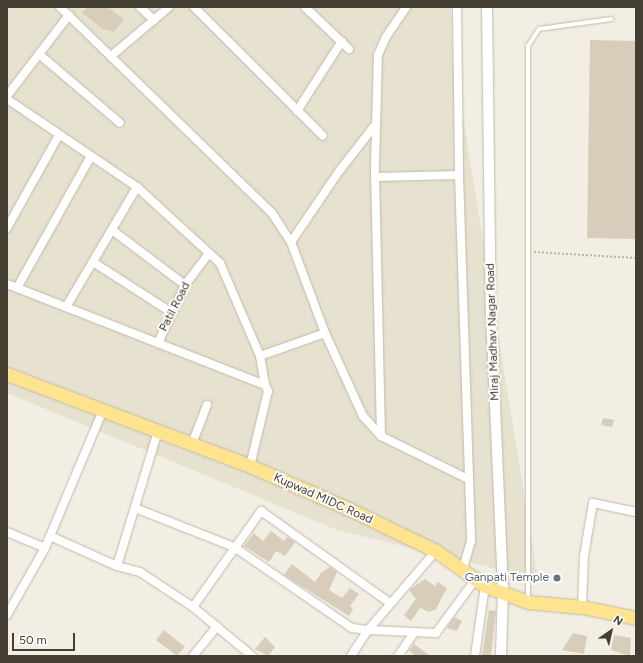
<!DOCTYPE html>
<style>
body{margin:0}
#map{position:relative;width:643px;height:663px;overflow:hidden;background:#f2eee3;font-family:Figtree,sans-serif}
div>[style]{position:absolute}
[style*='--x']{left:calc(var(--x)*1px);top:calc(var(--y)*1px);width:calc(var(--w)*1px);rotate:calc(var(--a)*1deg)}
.residential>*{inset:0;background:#e7e1d0}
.building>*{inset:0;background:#d7cdba}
.path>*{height:1.5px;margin-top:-0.75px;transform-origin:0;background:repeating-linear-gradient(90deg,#c1b395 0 2px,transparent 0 4px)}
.roads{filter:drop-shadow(0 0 1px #c1b9a8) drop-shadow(0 0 1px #c1b9a8)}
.service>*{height:4px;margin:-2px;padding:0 2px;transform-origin:2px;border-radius:2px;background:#fff}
.minor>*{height:8px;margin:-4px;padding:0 4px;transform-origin:4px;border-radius:4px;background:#fff}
.tertiary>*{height:10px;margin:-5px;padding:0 5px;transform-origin:5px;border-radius:5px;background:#fff}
.primary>*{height:13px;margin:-6.5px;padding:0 6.5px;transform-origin:6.5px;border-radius:6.5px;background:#ffe48f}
.dots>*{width:11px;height:11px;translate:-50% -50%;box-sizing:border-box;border:2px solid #fff;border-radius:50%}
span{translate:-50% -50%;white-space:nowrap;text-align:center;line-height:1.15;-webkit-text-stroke:3.5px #fff;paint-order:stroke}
.street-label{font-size:12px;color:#443e33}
.worship-label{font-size:12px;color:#5b616d}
.right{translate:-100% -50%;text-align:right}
.frame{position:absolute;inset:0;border:8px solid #443e33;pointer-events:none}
.north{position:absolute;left:591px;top:611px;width:40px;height:40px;-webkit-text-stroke:3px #fff;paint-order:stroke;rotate:34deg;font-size:11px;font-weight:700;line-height:16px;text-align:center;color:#443e33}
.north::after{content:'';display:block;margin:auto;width:14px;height:18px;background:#443e33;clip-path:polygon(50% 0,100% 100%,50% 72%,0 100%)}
.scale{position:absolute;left:12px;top:633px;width:63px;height:18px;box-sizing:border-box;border:2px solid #443e33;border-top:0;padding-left:5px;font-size:12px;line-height:14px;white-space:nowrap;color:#443e33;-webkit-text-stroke:3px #fff;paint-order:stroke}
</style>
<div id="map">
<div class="residential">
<div style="clip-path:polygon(7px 7px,451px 7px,452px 50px,538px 579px,337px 530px,7px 393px)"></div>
</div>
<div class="building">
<div style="clip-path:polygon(88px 7px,107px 7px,124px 19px,114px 32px,103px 29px,82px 13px)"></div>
<div style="clip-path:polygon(590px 40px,636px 41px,636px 239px,587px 238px)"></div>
<div style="clip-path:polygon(603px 418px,614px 420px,612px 427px,601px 425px)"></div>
<div style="clip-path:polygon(271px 531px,284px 541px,287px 537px,295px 542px,285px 556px,276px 551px,269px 562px,244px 546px,254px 533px,263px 541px)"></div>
<div style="clip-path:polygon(292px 564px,315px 582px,321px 573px,330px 567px,337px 572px,329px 590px,342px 598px,350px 588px,359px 594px,350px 606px,353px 609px,349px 616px,284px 575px)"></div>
<div style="clip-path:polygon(425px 579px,435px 586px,438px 582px,447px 588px,436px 609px,429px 612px,420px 608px,411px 621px,404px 615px,416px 599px,409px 590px)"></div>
<div style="clip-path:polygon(489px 610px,496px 611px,491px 656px,482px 656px)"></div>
<div style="clip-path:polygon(454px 617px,462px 621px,457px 631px,447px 628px)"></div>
<div style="clip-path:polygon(164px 630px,185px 647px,177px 656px,156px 640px)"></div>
<div style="clip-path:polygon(573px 633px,587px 636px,584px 654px,562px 650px)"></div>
<div style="clip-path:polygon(614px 635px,631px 638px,630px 656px,611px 650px)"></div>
<div style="clip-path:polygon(265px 637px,275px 647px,268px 656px,255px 649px)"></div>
<div style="clip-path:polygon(414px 644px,430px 656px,416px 656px,409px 651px)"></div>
</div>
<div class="path">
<div style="--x:534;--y:252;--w:102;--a:3.4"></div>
</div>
<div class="roads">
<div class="service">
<div style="--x:528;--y:600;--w:554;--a:-90"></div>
<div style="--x:528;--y:46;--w:20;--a:-57"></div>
<div style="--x:539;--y:29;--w:73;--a:-7.9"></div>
</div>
<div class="minor">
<div style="--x:60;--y:7;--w:296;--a:44.2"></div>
<div style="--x:272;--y:213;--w:35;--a:57"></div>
<div style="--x:291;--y:242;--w:97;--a:69.5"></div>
<div style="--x:325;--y:333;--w:91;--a:65.4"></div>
<div style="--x:363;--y:416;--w:27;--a:48"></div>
<div style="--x:381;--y:436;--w:97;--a:26.3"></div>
<div style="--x:140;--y:7;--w:19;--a:43"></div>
<div style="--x:194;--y:7;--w:182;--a:45"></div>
<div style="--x:305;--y:7;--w:61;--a:43.7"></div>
<div style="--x:457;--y:7;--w:168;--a:89.3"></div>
<div style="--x:459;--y:175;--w:366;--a:88.1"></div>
<div style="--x:471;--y:541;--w:29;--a:106"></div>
<div style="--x:69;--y:15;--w:49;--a:127.6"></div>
<div style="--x:39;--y:54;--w:106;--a:40.4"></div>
<div style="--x:111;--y:56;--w:76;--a:-40.2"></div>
<div style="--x:7;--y:96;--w:53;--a:-52.7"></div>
<div style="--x:7;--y:99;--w:157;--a:34.1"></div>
<div style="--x:137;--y:187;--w:113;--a:42.5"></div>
<div style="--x:220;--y:263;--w:101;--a:66.7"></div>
<div style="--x:260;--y:356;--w:29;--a:80"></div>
<div style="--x:297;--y:111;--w:83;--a:-57.3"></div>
<div style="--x:376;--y:177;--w:83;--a:-1.4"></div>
<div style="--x:7;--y:228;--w:107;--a:-60.8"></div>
<div style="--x:112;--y:230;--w:91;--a:37"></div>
<div style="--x:291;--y:242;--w:87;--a:-55.8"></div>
<div style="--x:340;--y:170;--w:58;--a:-52"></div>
<div style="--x:93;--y:262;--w:94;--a:32.8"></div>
<div style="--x:7;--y:284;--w:277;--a:21.4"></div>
<div style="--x:265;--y:385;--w:7;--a:63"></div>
<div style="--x:268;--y:391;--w:77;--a:103.5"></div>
<div style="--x:17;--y:288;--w:151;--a:-60.7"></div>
<div style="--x:66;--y:307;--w:139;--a:-59.4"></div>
<div style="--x:158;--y:343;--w:64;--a:-65"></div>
<div style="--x:185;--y:285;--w:40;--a:-53"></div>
<div style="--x:260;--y:356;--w:69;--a:-19.5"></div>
<div style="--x:381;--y:436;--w:270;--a:-91.3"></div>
<div style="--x:375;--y:166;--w:111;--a:-88.5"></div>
<div style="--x:378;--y:55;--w:20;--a:-66"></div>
<div style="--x:386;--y:37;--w:36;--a:-56"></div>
<div style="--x:192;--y:444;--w:42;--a:-69"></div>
<div style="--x:135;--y:508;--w:106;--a:21.5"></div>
<div style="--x:234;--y:547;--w:143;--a:34.5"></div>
<div style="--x:352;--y:628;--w:16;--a:7"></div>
<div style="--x:368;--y:630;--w:104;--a:-49.3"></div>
<div style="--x:7;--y:532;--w:41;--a:22.8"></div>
<div style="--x:45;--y:548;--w:77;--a:119.6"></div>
<div style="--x:50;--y:536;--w:73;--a:24.1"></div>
<div style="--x:117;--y:566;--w:24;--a:15"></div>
<div style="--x:140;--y:572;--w:64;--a:33.4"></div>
<div style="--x:193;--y:607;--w:77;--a:39.7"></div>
<div style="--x:45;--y:548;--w:150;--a:-67.2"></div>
<div style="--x:117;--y:566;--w:141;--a:-73.1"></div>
<div style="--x:193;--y:607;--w:118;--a:-54.7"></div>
<div style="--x:261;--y:511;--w:158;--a:35.5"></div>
<div style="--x:582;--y:607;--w:51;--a:-87.8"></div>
<div style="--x:584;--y:556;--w:54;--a:-80.4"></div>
<div style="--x:593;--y:503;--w:44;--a:11.8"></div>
<div style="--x:193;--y:656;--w:38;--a:-51"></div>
<div style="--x:351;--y:656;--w:31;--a:-57"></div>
<div style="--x:368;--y:630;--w:68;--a:2.5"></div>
<div style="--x:436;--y:633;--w:66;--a:-53.7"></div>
<div style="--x:398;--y:656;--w:29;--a:-55"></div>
<div style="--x:475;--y:656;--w:71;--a:-81.9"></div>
</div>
<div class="tertiary">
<div style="--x:487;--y:7;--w:307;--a:89.3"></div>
<div style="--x:491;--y:314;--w:277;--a:87.5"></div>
<div style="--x:503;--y:591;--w:65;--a:91.8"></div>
</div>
<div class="primary">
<div style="--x:7;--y:374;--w:260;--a:20.7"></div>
<div style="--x:250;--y:466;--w:108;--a:23.5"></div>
<div style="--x:349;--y:509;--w:97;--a:25.8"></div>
<div style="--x:436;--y:551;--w:60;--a:35.5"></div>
<div style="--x:485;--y:586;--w:46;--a:20.4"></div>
<div style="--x:528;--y:602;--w:54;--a:5.3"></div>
<div style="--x:582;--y:607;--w:55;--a:11.5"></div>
</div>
</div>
<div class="dots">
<div style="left:557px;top:578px;background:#6b7280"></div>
</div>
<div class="street-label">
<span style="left:175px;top:307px;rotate:-63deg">Patil Road</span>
<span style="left:493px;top:332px;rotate:-92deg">Miraj Madhav Nagar Road</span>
<span style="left:323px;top:499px;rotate:24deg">Kupwad MIDC Road</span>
</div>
<div class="worship-label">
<span class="right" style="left:549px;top:578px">Ganpati Temple</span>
</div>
<div class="frame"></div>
<div class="north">N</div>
<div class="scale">50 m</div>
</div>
